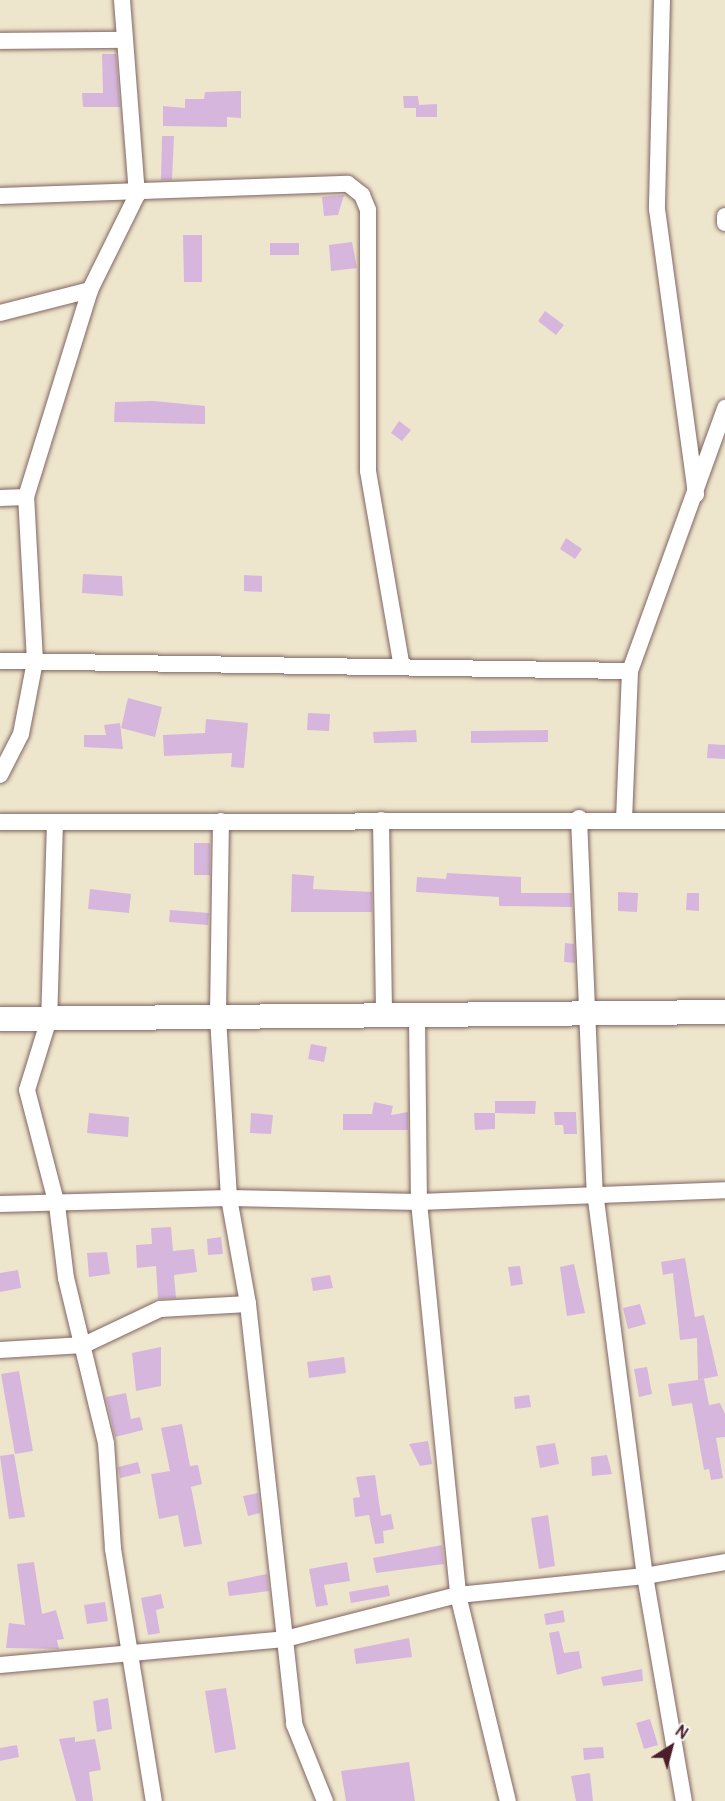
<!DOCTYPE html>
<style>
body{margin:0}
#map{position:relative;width:725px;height:1801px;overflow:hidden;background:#eee6cc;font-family:Pangolin,sans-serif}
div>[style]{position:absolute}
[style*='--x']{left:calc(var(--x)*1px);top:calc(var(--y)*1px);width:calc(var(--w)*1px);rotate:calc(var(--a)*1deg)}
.building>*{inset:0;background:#d6b6dc}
.roads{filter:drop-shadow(0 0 2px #836563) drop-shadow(0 0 2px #836563)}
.street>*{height:16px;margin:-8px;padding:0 8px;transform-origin:8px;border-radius:8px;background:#fff}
.secondary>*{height:24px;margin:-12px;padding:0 12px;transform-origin:12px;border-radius:12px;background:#fff}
span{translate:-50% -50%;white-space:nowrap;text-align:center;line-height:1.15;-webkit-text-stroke:6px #f6f6f2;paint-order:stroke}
.north{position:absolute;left:641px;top:1717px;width:60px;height:60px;-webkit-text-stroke:4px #f6f6f2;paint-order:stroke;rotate:36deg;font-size:16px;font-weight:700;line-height:24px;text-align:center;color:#4a1f2b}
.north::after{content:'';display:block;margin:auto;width:21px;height:27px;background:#4a1f2b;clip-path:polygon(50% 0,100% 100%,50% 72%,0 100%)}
</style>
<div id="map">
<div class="building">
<div style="clip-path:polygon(102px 54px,116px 54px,120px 107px,83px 107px,82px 93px,103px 93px)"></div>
<div style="clip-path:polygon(241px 91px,241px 118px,227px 117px,227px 127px,163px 126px,163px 106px,185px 108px,185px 99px,204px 99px,205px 92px)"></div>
<div style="clip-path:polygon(403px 96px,418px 96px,419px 105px,437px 104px,437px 117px,416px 117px,416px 108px,404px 108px)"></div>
<div style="clip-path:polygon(162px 136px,174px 136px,172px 180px,161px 180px)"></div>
<div style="clip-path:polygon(344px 195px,338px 215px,324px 216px,322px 197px)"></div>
<div style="clip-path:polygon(183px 235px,202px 235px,202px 282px,184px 282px)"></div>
<div style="clip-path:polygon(352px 242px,357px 268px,331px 271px,329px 245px)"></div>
<div style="clip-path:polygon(270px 243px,299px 243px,299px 255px,270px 255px)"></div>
<div style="clip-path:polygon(545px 311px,564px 325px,556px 335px,538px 321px)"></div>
<div style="clip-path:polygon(154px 401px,205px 406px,205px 424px,114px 422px,115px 402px)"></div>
<div style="clip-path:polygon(399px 421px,411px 430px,402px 441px,391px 433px)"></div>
<div style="clip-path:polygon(566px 538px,582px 549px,575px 559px,560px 549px)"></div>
<div style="clip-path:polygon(83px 574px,122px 576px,123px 596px,82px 593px)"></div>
<div style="clip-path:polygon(244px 575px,262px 576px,262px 592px,244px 591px)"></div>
<div style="clip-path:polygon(128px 698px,162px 707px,155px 737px,121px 728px)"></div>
<div style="clip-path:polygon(308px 713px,330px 714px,329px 731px,307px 730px)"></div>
<div style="clip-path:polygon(206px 719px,248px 723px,244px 768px,231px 767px,232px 753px,164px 756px,163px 735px,205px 733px)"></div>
<div style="clip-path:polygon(120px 723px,123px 749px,84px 747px,84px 735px,106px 735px,104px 725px)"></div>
<div style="clip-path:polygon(416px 730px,417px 742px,374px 743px,373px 732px)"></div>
<div style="clip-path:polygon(548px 730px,548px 742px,471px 743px,471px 731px)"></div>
<div style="clip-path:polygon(708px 744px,725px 745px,725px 759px,707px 758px)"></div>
<div style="clip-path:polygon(194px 843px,210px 843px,210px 875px,194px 875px)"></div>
<div style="clip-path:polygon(447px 873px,521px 877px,521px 893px,572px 893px,572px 907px,499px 906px,499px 897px,416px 892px,417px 877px,446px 879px)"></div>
<div style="clip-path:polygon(292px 874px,314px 876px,313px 889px,372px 892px,372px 912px,291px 912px)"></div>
<div style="clip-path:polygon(90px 889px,131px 894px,129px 913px,88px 909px)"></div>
<div style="clip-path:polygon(618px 892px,638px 893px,637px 912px,618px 911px)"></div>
<div style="clip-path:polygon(687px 893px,699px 893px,699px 911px,686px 910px)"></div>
<div style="clip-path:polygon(170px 910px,209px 913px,208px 925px,169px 922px)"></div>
<div style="clip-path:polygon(565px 943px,574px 944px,575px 963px,564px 962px)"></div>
<div style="clip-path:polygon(311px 1044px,327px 1047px,324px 1062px,308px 1059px)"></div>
<div style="clip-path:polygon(495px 1101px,536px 1101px,535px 1114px,495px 1113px)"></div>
<div style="clip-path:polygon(374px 1102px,393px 1106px,391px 1115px,408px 1112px,408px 1130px,343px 1130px,343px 1114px,372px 1114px)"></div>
<div style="clip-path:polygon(554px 1112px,576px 1112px,577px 1134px,564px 1134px,563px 1125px,555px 1125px)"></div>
<div style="clip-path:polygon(89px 1113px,129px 1117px,128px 1137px,87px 1133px)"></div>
<div style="clip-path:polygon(251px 1113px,273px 1115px,271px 1134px,250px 1133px)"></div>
<div style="clip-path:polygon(474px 1113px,495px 1113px,495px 1129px,475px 1130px)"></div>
<div style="clip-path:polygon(171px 1227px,173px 1251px,194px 1249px,197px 1272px,174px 1275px,176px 1298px,158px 1299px,156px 1266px,137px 1268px,136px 1245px,152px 1244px,151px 1228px)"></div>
<div style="clip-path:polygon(221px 1237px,223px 1254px,208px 1255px,207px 1239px)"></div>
<div style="clip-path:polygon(107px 1252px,110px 1274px,89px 1277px,87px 1253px)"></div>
<div style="clip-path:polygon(685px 1258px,695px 1317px,704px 1315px,718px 1376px,698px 1380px,697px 1338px,680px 1340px,673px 1273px,663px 1275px,661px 1262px)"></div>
<div style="clip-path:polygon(574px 1264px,585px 1313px,567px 1316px,560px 1267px)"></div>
<div style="clip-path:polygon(520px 1266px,523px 1284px,511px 1286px,508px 1267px)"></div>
<div style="clip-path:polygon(18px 1270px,21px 1288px,0 1292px,0 1273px)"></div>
<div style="clip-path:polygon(330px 1275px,333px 1288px,313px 1291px,311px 1278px)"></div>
<div style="clip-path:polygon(640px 1304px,646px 1324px,628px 1329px,623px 1308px)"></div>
<div style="clip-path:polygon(161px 1347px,161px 1386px,136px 1391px,132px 1353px)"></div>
<div style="clip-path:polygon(344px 1357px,346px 1373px,309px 1378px,307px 1362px)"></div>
<div style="clip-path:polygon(647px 1367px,652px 1394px,639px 1397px,634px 1369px)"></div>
<div style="clip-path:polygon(19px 1371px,33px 1451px,15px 1454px,1px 1374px)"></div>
<div style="clip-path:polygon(704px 1379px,709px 1405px,720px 1403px,725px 1414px,725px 1437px,716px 1438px,723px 1478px,711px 1480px,709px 1469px,704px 1470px,692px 1403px,672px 1406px,668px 1384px)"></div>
<div style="clip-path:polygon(126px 1393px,131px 1419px,140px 1417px,143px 1430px,115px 1437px,106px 1397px)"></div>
<div style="clip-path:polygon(529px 1395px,531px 1407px,515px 1409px,514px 1397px)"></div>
<div style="clip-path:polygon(182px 1424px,190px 1466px,198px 1465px,202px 1484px,191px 1487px,202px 1544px,184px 1547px,178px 1515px,159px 1519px,151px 1474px,170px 1471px,161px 1428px)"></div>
<div style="clip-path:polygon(428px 1441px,432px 1464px,420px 1466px,409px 1444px)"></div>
<div style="clip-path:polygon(555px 1443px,559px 1464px,540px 1468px,536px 1446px)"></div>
<div style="clip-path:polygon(14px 1454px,25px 1517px,9px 1519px,0 1456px)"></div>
<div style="clip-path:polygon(607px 1455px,612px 1474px,592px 1476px,591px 1457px)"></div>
<div style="clip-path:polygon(138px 1462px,141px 1473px,120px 1478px,118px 1467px)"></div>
<div style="clip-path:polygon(375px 1475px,381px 1516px,391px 1514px,394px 1529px,383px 1531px,384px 1543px,375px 1544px,369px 1515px,355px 1517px,353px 1498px,360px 1497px,356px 1477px)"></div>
<div style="clip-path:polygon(258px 1493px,260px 1513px,248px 1516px,243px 1496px)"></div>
<div style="clip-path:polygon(548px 1515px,555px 1566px,539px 1569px,531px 1518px)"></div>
<div style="clip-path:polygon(442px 1545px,444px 1564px,376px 1573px,373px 1558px)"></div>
<div style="clip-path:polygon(34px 1562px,42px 1614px,56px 1610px,64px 1639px,57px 1640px,59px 1649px,6px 1648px,9px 1623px,25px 1625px,17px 1564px)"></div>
<div style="clip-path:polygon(347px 1562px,350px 1581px,324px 1585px,328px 1605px,316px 1607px,309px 1569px)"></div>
<div style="clip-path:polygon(267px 1574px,269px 1591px,229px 1596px,227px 1582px)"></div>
<div style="clip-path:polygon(388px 1585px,390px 1596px,351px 1603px,349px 1592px)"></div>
<div style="clip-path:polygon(161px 1594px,164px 1608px,156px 1610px,160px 1633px,148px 1635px,141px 1598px)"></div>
<div style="clip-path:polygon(105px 1602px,108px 1621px,87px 1624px,84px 1605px)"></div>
<div style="clip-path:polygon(563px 1610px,565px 1622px,546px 1625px,544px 1614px)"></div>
<div style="clip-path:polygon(559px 1631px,564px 1653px,579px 1651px,582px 1668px,557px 1675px,549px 1633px)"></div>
<div style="clip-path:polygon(409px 1638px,412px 1657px,356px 1664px,354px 1649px)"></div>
<div style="clip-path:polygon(642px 1669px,643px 1681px,603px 1686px,601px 1677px)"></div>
<div style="clip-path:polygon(226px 1688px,236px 1749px,215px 1753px,205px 1691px)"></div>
<div style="clip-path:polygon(108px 1698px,112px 1729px,97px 1732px,93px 1701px)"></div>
<div style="clip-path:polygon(650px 1719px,658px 1745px,644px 1749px,636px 1723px)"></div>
<div style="clip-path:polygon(75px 1737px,75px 1742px,95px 1739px,101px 1770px,89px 1772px,93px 1801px,76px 1801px,59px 1739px)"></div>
<div style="clip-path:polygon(17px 1745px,19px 1757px,0 1761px,0 1748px)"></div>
<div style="clip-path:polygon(603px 1747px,604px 1758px,584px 1760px,583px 1748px)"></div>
<div style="clip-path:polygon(409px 1762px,415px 1801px,346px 1801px,341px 1771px)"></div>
<div style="clip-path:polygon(590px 1773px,593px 1801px,576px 1801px,571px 1776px)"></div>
</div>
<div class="roads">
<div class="street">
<div style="--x:662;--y:0;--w:209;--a:91.4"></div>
<div style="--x:657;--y:209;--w:288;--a:82.2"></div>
<div style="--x:0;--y:41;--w:123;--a:-0.5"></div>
<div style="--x:0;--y:196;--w:348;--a:-2"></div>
<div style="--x:348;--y:184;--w:18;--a:38"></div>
<div style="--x:362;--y:195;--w:16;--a:68"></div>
<div style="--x:368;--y:210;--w:261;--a:90"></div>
<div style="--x:368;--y:471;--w:199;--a:80.2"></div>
<div style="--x:725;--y:216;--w:7;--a:90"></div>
<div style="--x:0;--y:313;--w:93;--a:-14.3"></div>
<div style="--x:0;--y:498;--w:26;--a:-2"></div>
<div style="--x:0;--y:661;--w:630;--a:0.91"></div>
<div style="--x:630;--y:671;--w:147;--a:92.3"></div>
<div style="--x:630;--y:671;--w:280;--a:-70.1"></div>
<div style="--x:0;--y:775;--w:46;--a:-62.9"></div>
<div style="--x:21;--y:734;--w:74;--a:-79.1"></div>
<div style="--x:35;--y:661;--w:164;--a:-93.1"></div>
<div style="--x:26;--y:497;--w:217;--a:-72.8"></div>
<div style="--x:90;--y:290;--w:106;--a:-63.7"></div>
<div style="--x:137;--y:195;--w:196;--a:-94.4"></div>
<div style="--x:579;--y:818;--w:374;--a:87.6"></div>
<div style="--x:595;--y:1192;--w:387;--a:82.6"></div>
<div style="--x:645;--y:1576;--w:228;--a:80.2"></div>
<div style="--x:381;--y:820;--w:198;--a:89.1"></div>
<div style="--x:221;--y:821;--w:197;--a:90.9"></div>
<div style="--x:218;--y:1018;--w:180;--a:86.5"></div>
<div style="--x:229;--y:1198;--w:108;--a:79.8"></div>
<div style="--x:248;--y:1304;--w:423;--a:83.7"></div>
<div style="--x:294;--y:1724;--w:83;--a:68.1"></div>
<div style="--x:0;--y:822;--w:725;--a:-0.08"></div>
<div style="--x:55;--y:822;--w:197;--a:91.7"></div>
<div style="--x:49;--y:1019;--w:74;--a:107.2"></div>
<div style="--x:27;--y:1090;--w:119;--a:75.4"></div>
<div style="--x:57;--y:1205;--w:74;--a:83"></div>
<div style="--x:66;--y:1278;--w:170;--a:76.4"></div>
<div style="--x:106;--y:1443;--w:106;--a:86.2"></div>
<div style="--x:113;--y:1549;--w:255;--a:80.8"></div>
<div style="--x:417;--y:1017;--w:185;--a:89.4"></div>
<div style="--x:419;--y:1202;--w:395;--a:84.3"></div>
<div style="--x:458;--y:1595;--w:212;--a:76.4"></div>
<div style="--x:0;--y:1204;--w:229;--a:-1.5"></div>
<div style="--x:229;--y:1198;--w:190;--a:1.2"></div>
<div style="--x:419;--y:1202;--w:306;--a:-2.2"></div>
<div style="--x:0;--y:1350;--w:84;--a:-3.4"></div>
<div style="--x:84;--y:1345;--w:84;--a:-25.3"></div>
<div style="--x:160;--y:1309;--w:88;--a:-3.3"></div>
<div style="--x:0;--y:1665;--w:286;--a:-5.2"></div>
<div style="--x:285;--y:1639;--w:179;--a:-14.3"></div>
<div style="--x:458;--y:1595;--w:188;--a:-5.8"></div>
<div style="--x:645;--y:1576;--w:81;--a:-9.9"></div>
</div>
<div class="secondary">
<div style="--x:0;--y:1019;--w:725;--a:-0.55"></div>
</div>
</div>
<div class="north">N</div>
</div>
